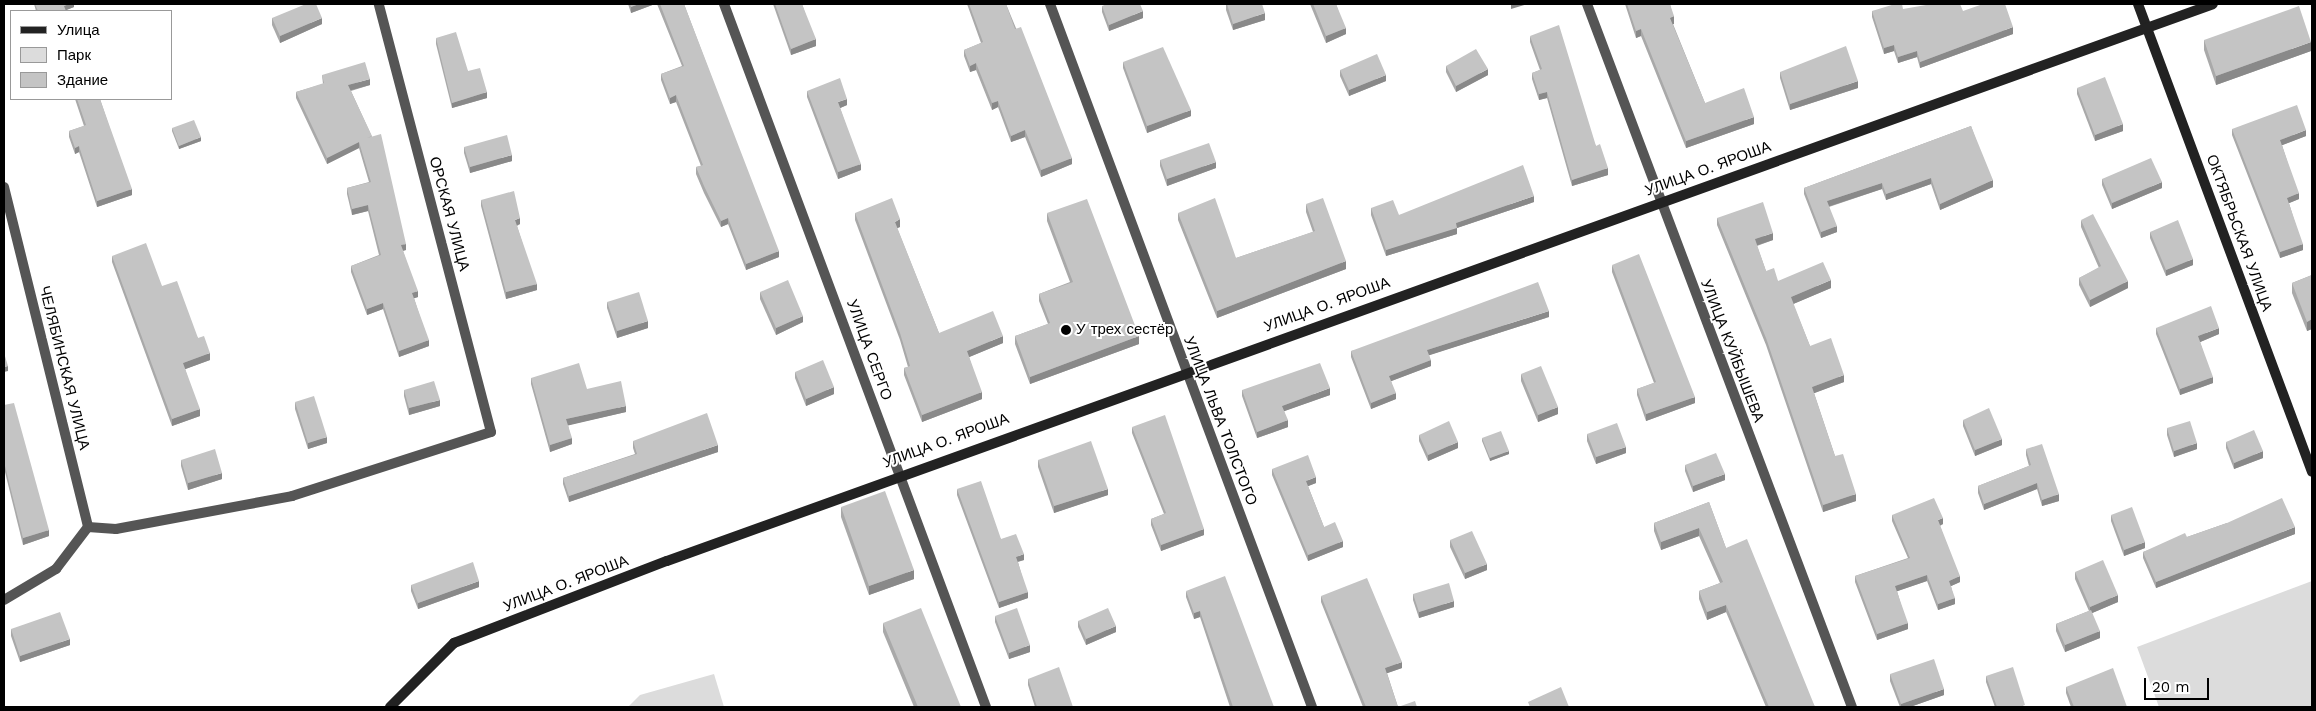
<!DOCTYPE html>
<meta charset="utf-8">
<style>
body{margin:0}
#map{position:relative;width:2316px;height:711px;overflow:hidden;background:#fff;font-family:"Work Sans",sans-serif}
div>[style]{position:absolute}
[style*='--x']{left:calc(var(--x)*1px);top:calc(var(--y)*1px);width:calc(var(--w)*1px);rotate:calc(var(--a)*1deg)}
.green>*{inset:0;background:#dcdcdc}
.street>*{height:10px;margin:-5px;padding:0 5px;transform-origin:5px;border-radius:5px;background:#555}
.secondary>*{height:10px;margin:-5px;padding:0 5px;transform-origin:5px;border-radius:5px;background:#222}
.wall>*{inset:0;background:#a9a9a9}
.shaded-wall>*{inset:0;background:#898989}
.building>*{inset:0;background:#c4c4c4}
.dots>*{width:14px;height:14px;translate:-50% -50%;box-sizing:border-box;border:2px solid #fff;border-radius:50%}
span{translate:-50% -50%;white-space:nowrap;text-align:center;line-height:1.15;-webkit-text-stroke:4px #fff;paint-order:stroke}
.street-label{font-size:15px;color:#000}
.poi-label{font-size:15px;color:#000}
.left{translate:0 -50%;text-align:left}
.frame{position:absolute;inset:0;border:5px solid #000;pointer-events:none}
.legend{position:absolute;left:10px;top:10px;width:162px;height:90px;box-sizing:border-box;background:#fff;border:1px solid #999;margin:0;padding:6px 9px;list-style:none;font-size:15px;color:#000}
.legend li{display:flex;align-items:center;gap:10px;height:25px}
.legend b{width:25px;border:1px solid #999}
.scale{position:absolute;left:2144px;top:678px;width:65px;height:22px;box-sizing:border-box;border:2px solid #000;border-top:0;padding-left:6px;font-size:15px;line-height:18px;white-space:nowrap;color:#000;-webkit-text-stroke:4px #fff;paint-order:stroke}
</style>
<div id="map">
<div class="green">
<div style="clip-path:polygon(2312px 581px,2312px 707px,2159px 707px,2137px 647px)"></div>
<div style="clip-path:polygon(714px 674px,724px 707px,628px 707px,640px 695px)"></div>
</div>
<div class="street">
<div style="--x:724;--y:4;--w:750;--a:69.56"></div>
<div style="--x:1050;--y:4;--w:750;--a:69.56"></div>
<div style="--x:1587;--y:4;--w:751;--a:69.35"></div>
<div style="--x:4;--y:187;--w:350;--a:76.1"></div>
<div style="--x:88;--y:527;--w:28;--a:4"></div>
<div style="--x:116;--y:529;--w:179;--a:-10.6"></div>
<div style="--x:292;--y:496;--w:209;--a:-17.8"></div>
<div style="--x:491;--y:432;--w:442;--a:-104.7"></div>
<div style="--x:4;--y:600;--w:61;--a:-30.8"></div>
<div style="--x:56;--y:569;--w:53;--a:-52.7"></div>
</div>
<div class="secondary">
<div style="--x:2138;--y:4;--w:499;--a:69.6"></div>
<div style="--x:390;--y:707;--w:91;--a:-45"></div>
<div style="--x:454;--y:643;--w:228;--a:-21.1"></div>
<div style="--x:667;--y:561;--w:1643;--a:-19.81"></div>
</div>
<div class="wall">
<div style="clip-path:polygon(34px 4px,74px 4px,74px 7px,66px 10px,66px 11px,36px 11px)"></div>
<div style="clip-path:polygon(628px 4px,655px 4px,631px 13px)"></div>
<div style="clip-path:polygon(657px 4px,684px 4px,779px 257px,746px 270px,728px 224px,721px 227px,704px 193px,696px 174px,696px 167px,701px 166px,676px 102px,670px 104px,661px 80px,661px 74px,682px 66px)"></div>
<div style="clip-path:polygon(773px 4px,802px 4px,816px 46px,791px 55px)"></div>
<div style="clip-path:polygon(967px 4px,1006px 4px,1072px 164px,1041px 177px,1025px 137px,1011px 142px,998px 107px,992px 110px,976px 70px,970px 72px,964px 56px,964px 50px,981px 43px)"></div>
<div style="clip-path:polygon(1226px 4px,1265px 20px,1233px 30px,1226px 10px)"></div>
<div style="clip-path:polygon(1310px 4px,1336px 4px,1346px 34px,1326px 43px)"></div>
<div style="clip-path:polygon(1625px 4px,1670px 4px,1674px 24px,1673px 24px,1705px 103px,1754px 124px,1686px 148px,1641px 36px,1636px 38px)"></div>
<div style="clip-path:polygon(1102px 6px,1143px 18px,1109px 31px,1102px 12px)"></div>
<div style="clip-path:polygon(1903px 9px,1963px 11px,2013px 34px,1920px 68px,1917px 57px,1898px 63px,1894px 51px,1884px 54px,1872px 17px,1872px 11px)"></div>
<div style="clip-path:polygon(272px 18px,322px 24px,280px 43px,272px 25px)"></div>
<div style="clip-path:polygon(1530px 36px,1596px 146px,1608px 175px,1572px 186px,1547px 98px,1539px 100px,1532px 79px,1532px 73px,1540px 70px,1530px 42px)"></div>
<div style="clip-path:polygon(436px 38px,468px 71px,487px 98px,452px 108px,436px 44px)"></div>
<div style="clip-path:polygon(2204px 40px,2311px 51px,2216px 85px,2204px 50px)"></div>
<div style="clip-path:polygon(1123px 62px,1191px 116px,1147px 133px,1123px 68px)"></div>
<div style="clip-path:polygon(1446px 66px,1488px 75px,1456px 92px,1446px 72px)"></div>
<div style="clip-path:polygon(1340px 70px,1386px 81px,1349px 96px,1340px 76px)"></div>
<div style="clip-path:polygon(1780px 72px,1858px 88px,1790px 110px,1780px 78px)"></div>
<div style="clip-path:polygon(322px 75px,370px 85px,351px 91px,372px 137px,406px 250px,403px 251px,418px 297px,414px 298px,429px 346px,399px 357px,383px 309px,367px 315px,351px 272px,351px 266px,379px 255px,368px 211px,352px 215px,347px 194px,347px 188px,369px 182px,359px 148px,327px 164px,296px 98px,296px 92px,323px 84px)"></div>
<div style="clip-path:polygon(2077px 88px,2123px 131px,2095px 141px,2077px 94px)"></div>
<div style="clip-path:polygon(807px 91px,847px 105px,840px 108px,861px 170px,838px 179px,807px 97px)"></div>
<div style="clip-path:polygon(75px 99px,100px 99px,132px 195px,97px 207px,79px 152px,75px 154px,69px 137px,69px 131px,84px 126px)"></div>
<div style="clip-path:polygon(1971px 126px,1993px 187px,1940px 210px,1931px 184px,1886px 200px,1882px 189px,1829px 207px,1837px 232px,1821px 238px,1804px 194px,1804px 188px)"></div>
<div style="clip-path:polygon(172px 128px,201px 141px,179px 149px,172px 131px)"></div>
<div style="clip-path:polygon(2232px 129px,2306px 136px,2282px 145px,2299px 199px,2289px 203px,2303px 250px,2280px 258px,2232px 135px)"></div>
<div style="clip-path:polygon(464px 147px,512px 161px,470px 173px,464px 153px)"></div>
<div style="clip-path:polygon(1160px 160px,1216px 168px,1167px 186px,1160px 166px)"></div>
<div style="clip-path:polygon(2102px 179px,2162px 188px,2112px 209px,2102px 185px)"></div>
<div style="clip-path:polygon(481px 200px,520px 224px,517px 226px,537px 290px,506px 299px,481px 206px)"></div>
<div style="clip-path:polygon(1534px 202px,1457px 228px,1457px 234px,1386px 256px,1371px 215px,1371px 208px,1399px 215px)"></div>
<div style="clip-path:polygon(1306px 204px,1346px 269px,1217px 318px,1178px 220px,1178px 213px,1236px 258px,1313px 232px,1306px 212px)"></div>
<div style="clip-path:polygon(855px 213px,900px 227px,897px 228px,939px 333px,1003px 343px,969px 357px,982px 399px,922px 422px,904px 375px,904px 368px,908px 367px,900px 340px,855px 220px)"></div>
<div style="clip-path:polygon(1047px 213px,1139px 344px,1030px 384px,1015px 344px,1015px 336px,1048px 324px,1039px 301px,1039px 294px,1070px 282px,1047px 221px)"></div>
<div style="clip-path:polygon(1717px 218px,1773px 240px,1757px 246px,1766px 271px,1778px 281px,1831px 288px,1793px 304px,1810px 346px,1844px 382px,1814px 393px,1835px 456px,1856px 501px,1823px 512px,1766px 345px,1717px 225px)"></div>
<div style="clip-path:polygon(2081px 220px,2128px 288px,2090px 307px,2079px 285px,2079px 278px,2099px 268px,2081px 227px)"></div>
<div style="clip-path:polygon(2150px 232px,2193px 265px,2166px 276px,2150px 238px)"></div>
<div style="clip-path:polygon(112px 256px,162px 286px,198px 338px,210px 360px,185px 369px,200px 416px,172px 426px,112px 262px)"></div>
<div style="clip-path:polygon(1612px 265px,1695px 403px,1646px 421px,1637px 395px,1637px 389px,1654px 383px,1612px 272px)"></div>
<div style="clip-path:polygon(2312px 275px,2312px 329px,2307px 331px,2292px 293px,2292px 283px)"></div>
<div style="clip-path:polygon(760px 292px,803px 322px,776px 335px,760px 299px)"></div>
<div style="clip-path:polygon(607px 302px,648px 328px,617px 338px,607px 308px)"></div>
<div style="clip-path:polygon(1549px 317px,1429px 355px,1431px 366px,1391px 381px,1396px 399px,1371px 409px,1351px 357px,1351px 351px)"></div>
<div style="clip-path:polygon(2156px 328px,2219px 334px,2200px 342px,2213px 383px,2180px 395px,2156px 334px)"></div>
<div style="clip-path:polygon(795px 372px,834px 394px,806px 406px,795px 378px)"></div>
<div style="clip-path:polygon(1521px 374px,1558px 414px,1538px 422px,1521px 381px)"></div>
<div style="clip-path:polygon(531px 378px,587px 389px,626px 412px,568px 425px,572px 444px,550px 452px,531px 384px)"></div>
<div style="clip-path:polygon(404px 390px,440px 406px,409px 415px,404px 396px)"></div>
<div style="clip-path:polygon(1242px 390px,1330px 395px,1284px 411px,1288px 427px,1257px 438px,1242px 396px)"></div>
<div style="clip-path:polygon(295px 402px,327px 443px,308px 449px,295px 409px)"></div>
<div style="clip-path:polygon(4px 405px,49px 536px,23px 545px,4px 468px)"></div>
<div style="clip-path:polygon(1963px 420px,2002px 445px,1975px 456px,1963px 426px)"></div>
<div style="clip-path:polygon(1132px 427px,1204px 535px,1161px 551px,1151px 525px,1151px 519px,1164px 514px,1132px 433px)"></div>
<div style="clip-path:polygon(2167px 428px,2197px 449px,2174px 457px,2167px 435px)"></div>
<div style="clip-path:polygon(1587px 434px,1626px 453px,1596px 464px,1587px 441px)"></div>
<div style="clip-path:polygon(1419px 435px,1458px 448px,1428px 461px,1419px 441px)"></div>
<div style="clip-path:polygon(1482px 438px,1509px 454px,1490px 461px,1482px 441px)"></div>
<div style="clip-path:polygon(633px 441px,718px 452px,569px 502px,563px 484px,563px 478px,635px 454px,633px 448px)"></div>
<div style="clip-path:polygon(2226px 442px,2263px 458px,2234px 469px,2226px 448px)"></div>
<div style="clip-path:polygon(2026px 449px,2059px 501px,2042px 506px,2037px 489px,1984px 510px,1978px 493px,1978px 486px,2029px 466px,2026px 455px)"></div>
<div style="clip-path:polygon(181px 460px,222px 479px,188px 490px,181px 466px)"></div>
<div style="clip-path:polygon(1038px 460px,1108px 495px,1054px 513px,1038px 467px)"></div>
<div style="clip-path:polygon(1685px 465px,1725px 480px,1693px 492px,1685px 471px)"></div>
<div style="clip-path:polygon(1272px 469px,1316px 483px,1308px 486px,1324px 527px,1343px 547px,1308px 561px,1272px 475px)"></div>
<div style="clip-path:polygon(957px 489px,1001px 539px,1024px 560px,1018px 562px,1028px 598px,999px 608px,957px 495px)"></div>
<div style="clip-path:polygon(1709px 502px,1726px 548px,1815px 707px,1766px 707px,1726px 612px,1707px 620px,1699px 599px,1699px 591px,1720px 583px,1699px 536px,1661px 550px,1654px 531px,1654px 523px)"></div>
<div style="clip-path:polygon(841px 507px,914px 579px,869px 595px,841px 517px)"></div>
<div style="clip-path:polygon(1892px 515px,1943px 524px,1940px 526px,1960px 582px,1951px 586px,1955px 604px,1938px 610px,1927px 581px,1897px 591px,1908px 629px,1877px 640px,1855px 582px,1855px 576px,1908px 558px,1892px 521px)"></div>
<div style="clip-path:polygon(2111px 515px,2145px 548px,2124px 556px,2111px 521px)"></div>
<div style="clip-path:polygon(2227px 523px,2295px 534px,2156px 588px,2143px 558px,2143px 552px,2187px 537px)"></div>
<div style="clip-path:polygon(1450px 540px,1487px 570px,1465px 579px,1450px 547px)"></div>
<div style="clip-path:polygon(2075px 572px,2118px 602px,2092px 613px,2100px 638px,2065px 652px,2056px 631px,2056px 624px,2089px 611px,2075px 579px)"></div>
<div style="clip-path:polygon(411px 585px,479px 587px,418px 609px,411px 591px)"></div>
<div style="clip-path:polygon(1186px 591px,1274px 707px,1230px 707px,1200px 617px,1194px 619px,1186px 597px)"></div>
<div style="clip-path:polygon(1413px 594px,1454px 607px,1419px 618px,1413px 600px)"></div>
<div style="clip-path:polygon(1321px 596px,1402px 668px,1387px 673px,1398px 707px,1417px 707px,1363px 707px,1321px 602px)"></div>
<div style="clip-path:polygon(995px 616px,1030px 652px,1009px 659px,995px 622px)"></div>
<div style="clip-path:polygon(1078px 621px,1116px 632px,1086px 645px,1078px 627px)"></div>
<div style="clip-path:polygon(883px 623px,961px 707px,914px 707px,883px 632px)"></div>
<div style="clip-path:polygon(11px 629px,70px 645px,20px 662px,11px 636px)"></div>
<div style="clip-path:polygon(1890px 674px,1944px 695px,1910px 707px,1900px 707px,1890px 681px)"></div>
<div style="clip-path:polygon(1986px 676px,2025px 707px,1995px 707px,1986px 682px)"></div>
<div style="clip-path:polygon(1028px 679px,1073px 707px,1035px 707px,1028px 685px)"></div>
<div style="clip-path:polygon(2066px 687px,2127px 707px,2071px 707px,2066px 693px)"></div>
</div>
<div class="shaded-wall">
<div style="clip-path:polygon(69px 4px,74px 4px,74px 7px,64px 11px,64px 6px)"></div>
<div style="clip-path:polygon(639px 4px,655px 4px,631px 13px,631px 7px)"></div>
<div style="clip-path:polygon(1511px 4px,1528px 4px,1511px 9px)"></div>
<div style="clip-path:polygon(1143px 11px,1143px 18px,1109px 31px,1109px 25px)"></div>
<div style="clip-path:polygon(1265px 13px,1265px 20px,1233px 30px,1233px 24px)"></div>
<div style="clip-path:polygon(1674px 16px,1674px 24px,1670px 25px,1670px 18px)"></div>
<div style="clip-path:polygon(322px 18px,322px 24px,280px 43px,280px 36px)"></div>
<div style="clip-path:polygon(2013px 27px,2013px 34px,1920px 68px,1920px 62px)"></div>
<div style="clip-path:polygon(1346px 28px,1346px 34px,1326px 43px,1326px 36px)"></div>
<div style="clip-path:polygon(1641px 29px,1641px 36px,1636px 38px,1636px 31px)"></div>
<div style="clip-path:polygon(816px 39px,816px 46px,791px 55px,791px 49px)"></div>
<div style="clip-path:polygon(2311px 42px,2311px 51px,2216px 85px,2216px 76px)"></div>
<div style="clip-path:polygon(1894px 45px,1894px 51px,1884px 54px,1884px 48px)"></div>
<div style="clip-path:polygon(1917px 51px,1917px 57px,1898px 63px,1898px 57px)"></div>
<div style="clip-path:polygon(976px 63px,976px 70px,970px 72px,970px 66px)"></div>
<div style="clip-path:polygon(1488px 69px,1488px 75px,1456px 92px,1456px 86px)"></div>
<div style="clip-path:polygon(1386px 75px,1386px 81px,1349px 96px,1349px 90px)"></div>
<div style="clip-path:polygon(370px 79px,370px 85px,348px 91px,348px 85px)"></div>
<div style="clip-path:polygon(1858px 81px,1858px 88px,1790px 110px,1790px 104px)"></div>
<div style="clip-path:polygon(487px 92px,487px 98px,452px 108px,452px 103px)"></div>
<div style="clip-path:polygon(1547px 92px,1547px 98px,1539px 100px,1539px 94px)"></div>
<div style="clip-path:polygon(676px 95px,676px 102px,670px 104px,670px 98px)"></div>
<div style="clip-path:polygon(847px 99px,847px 105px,838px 109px,838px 102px)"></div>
<div style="clip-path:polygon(998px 101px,998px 107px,992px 110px,992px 103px)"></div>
<div style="clip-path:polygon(1191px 110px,1191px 116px,1147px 133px,1147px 126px)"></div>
<div style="clip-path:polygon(1754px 117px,1754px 124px,1686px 148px,1686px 141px)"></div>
<div style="clip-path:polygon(2123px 124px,2123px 131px,2095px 141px,2095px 135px)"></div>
<div style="clip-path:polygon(1025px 130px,1025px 137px,1011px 142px,1011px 136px)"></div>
<div style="clip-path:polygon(2306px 130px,2306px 136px,2280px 146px,2280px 140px)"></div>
<div style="clip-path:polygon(201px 137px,201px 141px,179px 149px,179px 146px)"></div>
<div style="clip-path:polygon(359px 142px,359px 148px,327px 164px,327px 158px)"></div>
<div style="clip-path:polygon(79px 146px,79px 152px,75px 154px,75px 148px)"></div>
<div style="clip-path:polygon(512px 155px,512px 161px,470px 173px,470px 167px)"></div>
<div style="clip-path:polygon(1072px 158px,1072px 164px,1041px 177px,1041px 170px)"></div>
<div style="clip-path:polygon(1216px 162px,1216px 168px,1167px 186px,1167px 179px)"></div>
<div style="clip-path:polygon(861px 164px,861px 170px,838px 179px,838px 172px)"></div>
<div style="clip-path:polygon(1608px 168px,1608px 175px,1572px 186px,1572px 180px)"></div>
<div style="clip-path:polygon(1931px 178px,1931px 184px,1886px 200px,1886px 194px)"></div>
<div style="clip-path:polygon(1993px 180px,1993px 187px,1940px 210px,1940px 204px)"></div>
<div style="clip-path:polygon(2162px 182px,2162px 188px,2112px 209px,2112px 203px)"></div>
<div style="clip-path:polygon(1882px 183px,1882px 189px,1827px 207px,1827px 201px)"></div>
<div style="clip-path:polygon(132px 189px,132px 195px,97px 207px,97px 201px)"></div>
<div style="clip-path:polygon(2299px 193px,2299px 199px,2287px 204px,2287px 198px)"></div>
<div style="clip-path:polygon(1534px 196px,1534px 202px,1457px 228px,1457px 234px,1386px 256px,1386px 250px,1456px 223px)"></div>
<div style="clip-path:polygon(368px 205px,368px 211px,352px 215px,352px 209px)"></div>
<div style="clip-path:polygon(520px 218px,520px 224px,515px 226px,515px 220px)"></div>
<div style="clip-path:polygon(728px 218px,728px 224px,721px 227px,721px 221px)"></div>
<div style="clip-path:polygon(900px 219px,900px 227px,895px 229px,895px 222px)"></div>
<div style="clip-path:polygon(1837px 226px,1837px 232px,1821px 238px,1821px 232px)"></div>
<div style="clip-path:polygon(1773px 233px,1773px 240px,1755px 246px,1755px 239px)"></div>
<div style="clip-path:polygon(406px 244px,406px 250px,401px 251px,401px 245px)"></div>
<div style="clip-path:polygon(2303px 244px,2303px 250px,2280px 258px,2280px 252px)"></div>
<div style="clip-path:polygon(779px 251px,779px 257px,746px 270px,746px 264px)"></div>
<div style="clip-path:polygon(2193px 259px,2193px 265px,2166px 276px,2166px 270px)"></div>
<div style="clip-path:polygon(1346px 261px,1346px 269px,1217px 318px,1217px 311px)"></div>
<div style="clip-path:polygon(1831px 280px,1831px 288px,1791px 305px,1791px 297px)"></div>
<div style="clip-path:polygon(2128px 281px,2128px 288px,2090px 307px,2090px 300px)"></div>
<div style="clip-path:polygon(537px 284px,537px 290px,506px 299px,506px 292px)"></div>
<div style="clip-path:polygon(418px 291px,418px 297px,412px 299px,412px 293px)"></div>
<div style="clip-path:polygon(383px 303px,383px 309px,367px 315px,367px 309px)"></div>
<div style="clip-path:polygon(1549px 311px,1549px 317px,1427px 356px,1427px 350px)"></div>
<div style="clip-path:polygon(803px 316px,803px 322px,776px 335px,776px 328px)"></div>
<div style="clip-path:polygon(2312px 319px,2312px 329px,2307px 331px,2307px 322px)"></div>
<div style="clip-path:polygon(648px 321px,648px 328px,617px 338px,617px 331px)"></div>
<div style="clip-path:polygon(2219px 328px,2219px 334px,2198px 343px,2198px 336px)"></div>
<div style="clip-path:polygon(1003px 336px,1003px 343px,967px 358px,967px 351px)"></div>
<div style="clip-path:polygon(1139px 336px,1139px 344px,1030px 384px,1030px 377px)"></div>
<div style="clip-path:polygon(429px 340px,429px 346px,399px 357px,399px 351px)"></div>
<div style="clip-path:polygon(210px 353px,210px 360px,183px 370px,183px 363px)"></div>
<div style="clip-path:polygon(1431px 360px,1431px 366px,1389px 382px,1389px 376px)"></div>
<div style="clip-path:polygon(8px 366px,8px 371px,4px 372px,4px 367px)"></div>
<div style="clip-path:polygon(1844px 375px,1844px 382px,1812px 394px,1812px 387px)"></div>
<div style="clip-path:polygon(2213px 377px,2213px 383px,2180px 395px,2180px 389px)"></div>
<div style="clip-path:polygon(834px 387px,834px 394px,806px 406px,806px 399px)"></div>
<div style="clip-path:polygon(1330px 388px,1330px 395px,1282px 412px,1282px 406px)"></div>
<div style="clip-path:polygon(982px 392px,982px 399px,922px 422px,922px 415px)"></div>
<div style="clip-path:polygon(1396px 393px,1396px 399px,1371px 409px,1371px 403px)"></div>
<div style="clip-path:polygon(1695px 397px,1695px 403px,1646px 421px,1646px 414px)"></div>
<div style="clip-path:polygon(440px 400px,440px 406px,409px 415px,409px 408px)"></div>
<div style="clip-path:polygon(626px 406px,626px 412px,566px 426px,566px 419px)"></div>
<div style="clip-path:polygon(1558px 407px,1558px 414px,1538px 422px,1538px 415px)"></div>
<div style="clip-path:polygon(200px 409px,200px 416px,172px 426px,172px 419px)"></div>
<div style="clip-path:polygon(1288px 420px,1288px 427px,1257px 438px,1257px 432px)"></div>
<div style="clip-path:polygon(327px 437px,327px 443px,308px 449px,308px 443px)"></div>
<div style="clip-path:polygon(572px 438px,572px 444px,550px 452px,550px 445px)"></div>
<div style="clip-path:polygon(2002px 439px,2002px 445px,1975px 456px,1975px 450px)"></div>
<div style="clip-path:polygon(1458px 442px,1458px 448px,1428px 461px,1428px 455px)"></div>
<div style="clip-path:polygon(2197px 443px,2197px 449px,2174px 457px,2174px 451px)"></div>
<div style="clip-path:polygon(718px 445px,718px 452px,569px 502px,569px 496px)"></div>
<div style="clip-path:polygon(1626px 447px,1626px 453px,1596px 464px,1596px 457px)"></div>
<div style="clip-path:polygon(1509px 451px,1509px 454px,1490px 461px,1490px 458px)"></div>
<div style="clip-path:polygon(2263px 451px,2263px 458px,2234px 469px,2234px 463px)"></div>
<div style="clip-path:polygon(222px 473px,222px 479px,188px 490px,188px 483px)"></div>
<div style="clip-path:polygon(1725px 474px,1725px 480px,1693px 492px,1693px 486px)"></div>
<div style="clip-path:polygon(1316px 477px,1316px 483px,1306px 487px,1306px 481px)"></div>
<div style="clip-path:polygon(2037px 483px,2037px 489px,1984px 510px,1984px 504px)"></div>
<div style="clip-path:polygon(1108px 489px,1108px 495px,1054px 513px,1054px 506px)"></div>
<div style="clip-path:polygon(1856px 494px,1856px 501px,1823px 512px,1823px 505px)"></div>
<div style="clip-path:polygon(2059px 494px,2059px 501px,2042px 506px,2042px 500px)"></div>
<div style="clip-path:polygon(1943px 518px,1943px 524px,1938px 526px,1938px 520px)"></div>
<div style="clip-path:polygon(2295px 527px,2295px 534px,2156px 588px,2156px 582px)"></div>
<div style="clip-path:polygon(1699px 528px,1699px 536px,1661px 550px,1661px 542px)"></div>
<div style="clip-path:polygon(1204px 529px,1204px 535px,1161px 551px,1161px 545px)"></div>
<div style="clip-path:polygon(49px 530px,49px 536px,23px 545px,23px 538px)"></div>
<div style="clip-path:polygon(1343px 541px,1343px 547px,1308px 561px,1308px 555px)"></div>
<div style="clip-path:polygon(2145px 542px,2145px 548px,2124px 556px,2124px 550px)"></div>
<div style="clip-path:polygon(1024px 554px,1024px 560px,1016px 562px,1016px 557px)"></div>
<div style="clip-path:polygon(1487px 564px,1487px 570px,1465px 579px,1465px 573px)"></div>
<div style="clip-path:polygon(914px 570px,914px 579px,869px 595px,869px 586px)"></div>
<div style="clip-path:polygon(1927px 575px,1927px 581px,1895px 592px,1895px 586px)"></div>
<div style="clip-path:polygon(1960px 576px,1960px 582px,1949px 587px,1949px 581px)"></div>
<div style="clip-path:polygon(479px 581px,479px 587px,418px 609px,418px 603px)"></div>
<div style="clip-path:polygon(1028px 592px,1028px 598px,999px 608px,999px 602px)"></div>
<div style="clip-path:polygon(2118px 595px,2118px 602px,2090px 614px,2090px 607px)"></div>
<div style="clip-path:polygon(1955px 598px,1955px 604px,1938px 610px,1938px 604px)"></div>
<div style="clip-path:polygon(1454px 601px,1454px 607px,1419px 618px,1419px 612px)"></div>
<div style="clip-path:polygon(1726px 605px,1726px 612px,1707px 620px,1707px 612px)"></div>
<div style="clip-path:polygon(1200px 611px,1200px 617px,1194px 619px,1194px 613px)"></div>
<div style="clip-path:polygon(1908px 623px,1908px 629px,1877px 640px,1877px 634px)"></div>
<div style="clip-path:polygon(1116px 626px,1116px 632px,1086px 645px,1086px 639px)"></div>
<div style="clip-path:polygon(2100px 631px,2100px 638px,2065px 652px,2065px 645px)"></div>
<div style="clip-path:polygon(70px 639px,70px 645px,20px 662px,20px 656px)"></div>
<div style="clip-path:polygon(1030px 645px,1030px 652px,1009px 659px,1009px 653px)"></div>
<div style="clip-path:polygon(1402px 662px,1402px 668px,1385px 674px,1385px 668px)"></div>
<div style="clip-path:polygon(1944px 689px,1944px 695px,1910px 707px,1901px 707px,1901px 704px)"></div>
</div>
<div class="building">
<div style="clip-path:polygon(35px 4px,69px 4px,64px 6px,66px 11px,38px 11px)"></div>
<div style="clip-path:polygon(306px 4px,316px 4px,322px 18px,280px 36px,272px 18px)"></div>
<div style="clip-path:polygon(630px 4px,639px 4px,631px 7px)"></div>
<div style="clip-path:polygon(660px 4px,684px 4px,779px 251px,746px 264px,728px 218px,721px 221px,704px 186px,696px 167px,703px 165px,676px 95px,670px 98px,661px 74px,684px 66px)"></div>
<div style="clip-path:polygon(775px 4px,802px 4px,816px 39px,791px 49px)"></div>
<div style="clip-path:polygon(969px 4px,1006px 4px,1015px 29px,1021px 27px,1072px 158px,1041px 170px,1025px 130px,1011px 136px,998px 101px,992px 103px,976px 63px,970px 66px,964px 50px,983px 42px)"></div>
<div style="clip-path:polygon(1107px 4px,1140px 4px,1143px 11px,1109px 25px,1102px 6px)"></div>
<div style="clip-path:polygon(1227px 4px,1262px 4px,1265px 13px,1233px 24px)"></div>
<div style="clip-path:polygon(1313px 4px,1336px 4px,1346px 28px,1326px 36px)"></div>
<div style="clip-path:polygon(1627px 4px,1670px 4px,1674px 16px,1670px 18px,1705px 103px,1744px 88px,1754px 117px,1686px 141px,1641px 29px,1636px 31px)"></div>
<div style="clip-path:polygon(1895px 4px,1902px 4px,1903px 9px,1926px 5px,1931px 4px,1960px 4px,1963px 11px,1983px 4px,2005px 4px,2013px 27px,1920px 62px,1917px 51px,1898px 57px,1894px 45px,1884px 48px,1872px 11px)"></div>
<div style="clip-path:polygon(2299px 6px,2311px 42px,2216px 76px,2204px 40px)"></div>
<div style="clip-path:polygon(1559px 25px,1596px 146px,1600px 144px,1608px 168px,1572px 180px,1547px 92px,1539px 94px,1532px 73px,1542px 69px,1530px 36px)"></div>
<div style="clip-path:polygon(456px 32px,468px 71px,480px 68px,487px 92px,452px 103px,436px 38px)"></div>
<div style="clip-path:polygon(1846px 46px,1858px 81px,1790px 104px,1780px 72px)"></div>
<div style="clip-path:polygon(1163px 47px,1191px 110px,1147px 126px,1123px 62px)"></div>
<div style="clip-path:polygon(1476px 49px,1488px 69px,1456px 86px,1446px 66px)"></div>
<div style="clip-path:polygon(1377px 54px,1386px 75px,1349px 90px,1340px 70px)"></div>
<div style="clip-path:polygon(365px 62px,370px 79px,348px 85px,372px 136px,367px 138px,381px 134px,406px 244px,401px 245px,418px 291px,412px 293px,429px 340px,399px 351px,383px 303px,367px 309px,351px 266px,381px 255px,368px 205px,352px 209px,347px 188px,371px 182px,359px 142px,327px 158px,296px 92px,324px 83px,322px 75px)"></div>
<div style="clip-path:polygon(2105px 77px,2123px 124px,2095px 135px,2077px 88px)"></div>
<div style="clip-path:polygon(840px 78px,847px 99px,838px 102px,861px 164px,838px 172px,807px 91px)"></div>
<div style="clip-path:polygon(77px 99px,100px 99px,132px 189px,97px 201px,79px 146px,75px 148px,69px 131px,86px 125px)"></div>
<div style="clip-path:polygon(2297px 105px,2306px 130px,2280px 140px,2299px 193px,2287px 198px,2303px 244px,2280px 252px,2232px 129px)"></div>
<div style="clip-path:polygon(194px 120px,201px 137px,179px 146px,172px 128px)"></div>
<div style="clip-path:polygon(1971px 126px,1993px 180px,1940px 204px,1931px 178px,1886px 194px,1882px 183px,1827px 201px,1837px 226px,1821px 232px,1804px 188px)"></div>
<div style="clip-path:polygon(507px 135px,512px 155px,470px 167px,464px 147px)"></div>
<div style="clip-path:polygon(1209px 143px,1216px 162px,1167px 179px,1160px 160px)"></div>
<div style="clip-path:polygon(2151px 158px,2162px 182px,2112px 203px,2102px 179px)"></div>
<div style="clip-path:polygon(1523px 165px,1534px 196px,1456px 223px,1457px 228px,1386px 250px,1371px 208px,1393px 200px,1399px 215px)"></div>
<div style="clip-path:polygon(514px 191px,520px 218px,515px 220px,537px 284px,506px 292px,481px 200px)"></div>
<div style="clip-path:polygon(892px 198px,900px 219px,895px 222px,939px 333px,993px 311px,1003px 336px,967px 351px,982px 392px,922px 415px,904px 368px,910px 366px,900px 333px,855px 213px)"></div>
<div style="clip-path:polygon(1215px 198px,1236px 258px,1315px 231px,1306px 204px,1323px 198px,1346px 261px,1217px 311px,1178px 213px)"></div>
<div style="clip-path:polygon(1087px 199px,1139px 336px,1030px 377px,1015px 336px,1050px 323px,1039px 294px,1073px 282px,1047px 213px)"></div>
<div style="clip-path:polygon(1763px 202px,1773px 233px,1755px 239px,1766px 271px,1774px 268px,1778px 281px,1823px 262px,1831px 280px,1791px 297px,1810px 346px,1831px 338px,1844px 375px,1812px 387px,1835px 456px,1843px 454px,1856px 494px,1823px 505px,1766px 338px,1717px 218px)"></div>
<div style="clip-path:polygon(2093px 214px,2128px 281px,2090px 300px,2079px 278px,2101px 266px,2081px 220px)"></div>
<div style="clip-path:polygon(2178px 220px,2193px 259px,2166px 270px,2150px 232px)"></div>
<div style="clip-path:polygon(146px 243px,162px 286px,177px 281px,198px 338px,204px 336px,210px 353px,183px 363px,200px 409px,172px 419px,112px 256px)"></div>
<div style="clip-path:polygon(1639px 254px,1695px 397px,1646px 414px,1637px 389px,1656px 382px,1612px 265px)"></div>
<div style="clip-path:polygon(2312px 275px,2312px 319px,2307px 322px,2292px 283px)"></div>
<div style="clip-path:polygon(788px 280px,803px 316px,776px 328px,760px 292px)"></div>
<div style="clip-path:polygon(1538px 282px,1549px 311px,1427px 350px,1431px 360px,1389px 376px,1396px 393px,1371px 403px,1351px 351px)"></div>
<div style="clip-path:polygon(639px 292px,648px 321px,617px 331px,607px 302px)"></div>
<div style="clip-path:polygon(2211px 306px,2219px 328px,2198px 336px,2213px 377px,2180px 389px,2156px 328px)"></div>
<div style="clip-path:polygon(4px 353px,8px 366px,4px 367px)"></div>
<div style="clip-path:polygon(823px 360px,834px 387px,806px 399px,795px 372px)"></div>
<div style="clip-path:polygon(579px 363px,587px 389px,621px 381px,626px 406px,566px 419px,572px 438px,550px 445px,531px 378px)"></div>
<div style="clip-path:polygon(1320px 363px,1330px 388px,1282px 406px,1288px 420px,1257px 432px,1242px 390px)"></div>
<div style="clip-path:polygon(1541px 366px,1558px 407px,1538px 415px,1521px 374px)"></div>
<div style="clip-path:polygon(434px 381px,440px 400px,409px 408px,404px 390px)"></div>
<div style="clip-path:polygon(314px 396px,327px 437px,308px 443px,295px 402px)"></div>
<div style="clip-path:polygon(14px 403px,49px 530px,23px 538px,4px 462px,4px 405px)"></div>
<div style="clip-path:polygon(1989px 408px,2002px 439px,1975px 450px,1963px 420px)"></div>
<div style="clip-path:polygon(707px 413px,718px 445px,569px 496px,563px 478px,637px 454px,633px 441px)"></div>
<div style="clip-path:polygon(1165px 415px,1204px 529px,1161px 545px,1151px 519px,1166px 513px,1132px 427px)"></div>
<div style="clip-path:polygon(1449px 421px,1458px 442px,1428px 455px,1419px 435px)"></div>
<div style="clip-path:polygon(2190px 421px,2197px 443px,2174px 451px,2167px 428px)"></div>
<div style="clip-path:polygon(1617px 423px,1626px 447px,1596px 457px,1587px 434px)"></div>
<div style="clip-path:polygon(2254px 430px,2263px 451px,2234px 463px,2226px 442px)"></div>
<div style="clip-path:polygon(1501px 431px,1509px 451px,1490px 458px,1482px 438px)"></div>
<div style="clip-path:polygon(1091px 441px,1108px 489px,1054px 506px,1038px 460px)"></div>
<div style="clip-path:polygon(2042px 444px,2059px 494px,2042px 500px,2037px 483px,1984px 504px,1978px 486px,2031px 465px,2026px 449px)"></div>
<div style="clip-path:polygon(215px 449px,222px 473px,188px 483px,181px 460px)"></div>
<div style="clip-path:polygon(1716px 453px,1725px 474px,1693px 486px,1685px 465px)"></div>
<div style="clip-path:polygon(1308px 455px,1316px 477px,1306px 481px,1324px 527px,1335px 522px,1343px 541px,1308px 555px,1272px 469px)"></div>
<div style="clip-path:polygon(981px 481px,1001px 539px,1016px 534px,1024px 554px,1016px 557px,1028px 592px,999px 602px,957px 489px)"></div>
<div style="clip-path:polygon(885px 491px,914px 570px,869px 586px,841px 507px)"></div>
<div style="clip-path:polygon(1934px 498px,1943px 518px,1938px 520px,1960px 576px,1949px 581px,1955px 598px,1938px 604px,1927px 575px,1895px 586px,1908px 623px,1877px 634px,1855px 576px,1910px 558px,1892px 515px)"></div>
<div style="clip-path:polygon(2282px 498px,2295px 527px,2156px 582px,2143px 552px,2185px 533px,2187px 537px,2227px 523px)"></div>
<div style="clip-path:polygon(1709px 502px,1726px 548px,1747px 539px,1815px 707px,1769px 707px,1726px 605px,1707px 612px,1699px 591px,1723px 582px,1699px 528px,1661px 542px,1654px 523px)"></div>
<div style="clip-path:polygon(2132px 507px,2145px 542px,2124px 550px,2111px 515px)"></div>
<div style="clip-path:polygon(1472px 531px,1487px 564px,1465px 573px,1450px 540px)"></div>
<div style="clip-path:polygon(2103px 560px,2118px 595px,2090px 607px,2075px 572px)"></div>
<div style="clip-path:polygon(473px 562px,479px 581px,418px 603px,411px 585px)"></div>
<div style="clip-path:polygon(1225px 576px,1274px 707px,1233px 707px,1200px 611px,1194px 613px,1186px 591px)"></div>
<div style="clip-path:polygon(1367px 578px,1402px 662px,1385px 668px,1398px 707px,1415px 701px,1417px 707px,1366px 707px,1321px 596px)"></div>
<div style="clip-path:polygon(1449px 583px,1454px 601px,1419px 612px,1413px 594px)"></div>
<div style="clip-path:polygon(921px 608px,961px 707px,918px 707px,883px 623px)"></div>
<div style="clip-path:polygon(1017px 608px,1030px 645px,1009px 653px,995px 616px)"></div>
<div style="clip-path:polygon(1108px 608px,1116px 626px,1086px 639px,1078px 621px)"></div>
<div style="clip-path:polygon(2091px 610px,2100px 631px,2065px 645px,2056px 624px)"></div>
<div style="clip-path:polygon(60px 612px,70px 639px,20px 656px,11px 629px)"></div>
<div style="clip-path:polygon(1934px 659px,1944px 689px,1901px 704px,1890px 674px)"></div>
<div style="clip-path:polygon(1059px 667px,1073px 707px,1037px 707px,1028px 679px)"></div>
<div style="clip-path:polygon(2013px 667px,2025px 705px,2018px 707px,1997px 707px,1986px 676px)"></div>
<div style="clip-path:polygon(2113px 668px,2127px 707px,2074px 707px,2066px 687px)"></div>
<div style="clip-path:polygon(1561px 687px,1569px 707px,1530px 707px,1528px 702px)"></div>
</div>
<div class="dots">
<div style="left:1066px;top:330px;background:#000"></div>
</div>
<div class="street-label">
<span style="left:1708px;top:169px;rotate:-20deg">УЛИЦА О. ЯРОША</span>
<span style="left:449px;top:214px;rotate:75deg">ОРСКАЯ УЛИЦА</span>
<span style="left:2239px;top:233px;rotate:70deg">ОКТЯБРЬСКАЯ УЛИЦА</span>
<span style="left:1327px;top:305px;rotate:-20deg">УЛИЦА О. ЯРОША</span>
<span style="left:869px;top:350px;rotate:70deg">УЛИЦА СЕРГО</span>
<span style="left:1732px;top:351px;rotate:69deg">УЛИЦА КУЙБЫШЕВА</span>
<span style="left:64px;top:368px;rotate:76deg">ЧЕЛЯБИНСКАЯ УЛИЦА</span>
<span style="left:1220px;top:421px;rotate:69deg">УЛИЦА ЛЬВА ТОЛСТОГО</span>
<span style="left:946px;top:441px;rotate:-20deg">УЛИЦА О. ЯРОША</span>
<span style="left:566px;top:584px;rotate:-21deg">УЛИЦА О. ЯРОША</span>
</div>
<div class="poi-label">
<span class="left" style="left:1076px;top:330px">У трех сестёр</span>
</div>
<div class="frame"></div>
<ul class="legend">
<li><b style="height:6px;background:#222"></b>Улица</li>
<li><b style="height:14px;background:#dcdcdc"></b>Парк</li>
<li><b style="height:14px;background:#c4c4c4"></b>Здание</li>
</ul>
<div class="scale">20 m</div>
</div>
